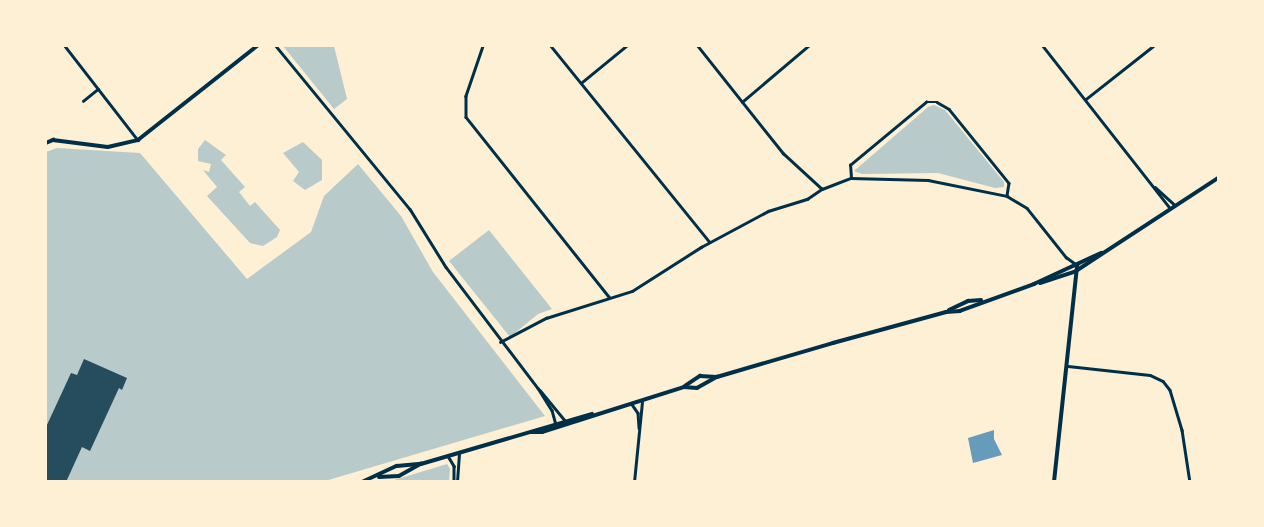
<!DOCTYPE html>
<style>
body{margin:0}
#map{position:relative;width:1264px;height:527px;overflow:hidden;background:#fdf0d5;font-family:"Nunito Sans",sans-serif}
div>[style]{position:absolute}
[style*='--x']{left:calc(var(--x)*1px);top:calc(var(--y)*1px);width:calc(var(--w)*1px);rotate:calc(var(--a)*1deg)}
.green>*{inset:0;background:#b9caca}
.water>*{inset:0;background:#669bbc}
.building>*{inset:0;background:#264d5e}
.minor>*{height:2.5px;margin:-1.25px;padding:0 1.25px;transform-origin:1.25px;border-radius:1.25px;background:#003049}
.tertiary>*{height:3.5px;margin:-1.75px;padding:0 1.75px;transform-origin:1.75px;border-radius:1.75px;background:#003049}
span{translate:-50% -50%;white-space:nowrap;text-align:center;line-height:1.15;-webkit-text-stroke:7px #fdf0d5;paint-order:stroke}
.frame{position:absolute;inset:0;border:47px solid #fdf0d5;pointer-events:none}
</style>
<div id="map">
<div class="green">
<div style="clip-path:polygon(283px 46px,334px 46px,347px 99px,334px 109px)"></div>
<div style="clip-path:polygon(934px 105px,945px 110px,1004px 182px,1004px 187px,995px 188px,938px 173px,862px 174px,854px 171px,928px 107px)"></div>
<div style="clip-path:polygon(205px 140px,226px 155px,221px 160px,245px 187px,239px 192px,250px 206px,255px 202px,280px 230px,277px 237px,263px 246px,250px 243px,207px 196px,217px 187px,203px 170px,209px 172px,211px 164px,198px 161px,198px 149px)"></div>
<div style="clip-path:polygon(303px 142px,322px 160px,322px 180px,305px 190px,293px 181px,299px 172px,283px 153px)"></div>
<div style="clip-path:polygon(57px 148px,140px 153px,247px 279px,311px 232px,324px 196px,358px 164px,401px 216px,433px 272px,545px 416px,325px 481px,46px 482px,46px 152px)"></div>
<div style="clip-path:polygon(489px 230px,552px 309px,538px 314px,510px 337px,449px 261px)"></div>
<div style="clip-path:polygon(447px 464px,450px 469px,449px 481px,391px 481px)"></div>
</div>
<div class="water">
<div style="clip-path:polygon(994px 430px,994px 439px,1002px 455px,973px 463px,968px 438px)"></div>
</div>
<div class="building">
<div style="clip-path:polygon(84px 359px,127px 378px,122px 390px,119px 388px,90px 451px,82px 447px,66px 482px,46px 482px,46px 427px,71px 373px,77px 375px)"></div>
</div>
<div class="minor">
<div style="--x:65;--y:46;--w:119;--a:52.2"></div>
<div style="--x:276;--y:46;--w:211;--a:50.6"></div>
<div style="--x:410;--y:209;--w:68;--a:58.2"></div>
<div style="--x:446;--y:267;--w:152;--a:52.8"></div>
<div style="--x:538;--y:388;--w:26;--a:58"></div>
<div style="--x:552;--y:410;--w:16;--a:75"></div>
<div style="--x:483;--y:46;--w:53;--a:108.8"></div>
<div style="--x:466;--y:96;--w:21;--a:90"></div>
<div style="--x:466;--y:117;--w:230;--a:51.5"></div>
<div style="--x:551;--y:46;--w:252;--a:51"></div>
<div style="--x:698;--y:46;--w:137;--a:51.5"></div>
<div style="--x:783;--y:153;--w:52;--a:42.6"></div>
<div style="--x:1043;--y:46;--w:206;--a:51.9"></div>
<div style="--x:581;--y:83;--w:58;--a:-39.4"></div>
<div style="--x:1086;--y:99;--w:85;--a:-38.3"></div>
<div style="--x:83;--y:101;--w:19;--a:-39"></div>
<div style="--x:742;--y:102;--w:87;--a:-40.3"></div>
<div style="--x:851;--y:178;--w:13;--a:-94"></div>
<div style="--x:850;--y:165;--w:99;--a:-39.7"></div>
<div style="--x:926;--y:102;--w:11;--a:0"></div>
<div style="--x:937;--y:102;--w:14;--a:30"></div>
<div style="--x:949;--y:109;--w:95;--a:51"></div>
<div style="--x:1009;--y:183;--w:12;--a:99"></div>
<div style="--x:1155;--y:187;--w:27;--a:42"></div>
<div style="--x:500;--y:342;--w:52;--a:-27.6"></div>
<div style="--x:546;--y:318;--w:90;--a:-17.4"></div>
<div style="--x:632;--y:291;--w:82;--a:-32.5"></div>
<div style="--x:701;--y:247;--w:76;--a:-28.2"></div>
<div style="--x:768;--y:211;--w:41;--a:-17.1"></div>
<div style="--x:807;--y:199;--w:18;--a:-34"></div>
<div style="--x:822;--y:189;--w:31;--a:-21"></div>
<div style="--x:851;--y:178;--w:77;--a:1.5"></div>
<div style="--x:928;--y:180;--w:81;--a:11.4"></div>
<div style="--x:1007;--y:196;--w:23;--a:31"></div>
<div style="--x:1027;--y:208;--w:63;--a:51.5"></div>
<div style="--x:1066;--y:257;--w:14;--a:36"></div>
<div style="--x:1068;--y:366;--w:82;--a:6.3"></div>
<div style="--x:1150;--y:375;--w:14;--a:25"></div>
<div style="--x:1163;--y:381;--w:11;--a:52"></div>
<div style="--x:1170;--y:390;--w:42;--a:73.3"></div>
<div style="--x:1182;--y:430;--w:53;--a:81.3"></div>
<div style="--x:540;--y:390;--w:43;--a:50.7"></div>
<div style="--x:631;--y:403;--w:12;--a:55"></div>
<div style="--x:638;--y:413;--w:15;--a:86"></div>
<div style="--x:448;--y:456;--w:12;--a:59"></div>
<div style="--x:454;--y:466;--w:16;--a:90"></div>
<div style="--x:457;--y:482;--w:29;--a:-86"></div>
<div style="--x:634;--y:482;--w:80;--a:-84.3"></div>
</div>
<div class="tertiary">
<div style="--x:46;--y:143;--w:8;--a:-23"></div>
<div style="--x:53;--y:140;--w:55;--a:7.3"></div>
<div style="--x:108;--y:147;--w:31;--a:-13"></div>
<div style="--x:138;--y:140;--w:152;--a:-38.3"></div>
<div style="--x:1040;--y:283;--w:38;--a:-18"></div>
<div style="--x:1076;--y:271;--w:170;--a:-33.2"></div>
<div style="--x:949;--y:310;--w:21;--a:-25"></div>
<div style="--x:968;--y:301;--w:13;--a:-4"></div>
<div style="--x:685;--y:386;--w:18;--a:-34"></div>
<div style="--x:700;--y:376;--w:17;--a:3"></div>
<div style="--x:531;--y:432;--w:11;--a:0"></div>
<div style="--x:542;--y:432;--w:149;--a:-17.6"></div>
<div style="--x:684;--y:387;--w:13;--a:4"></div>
<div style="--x:697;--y:388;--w:23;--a:-29"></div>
<div style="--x:717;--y:377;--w:121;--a:-16.3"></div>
<div style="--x:833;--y:343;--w:117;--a:-15.3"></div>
<div style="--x:946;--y:312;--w:14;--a:-4"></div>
<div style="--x:960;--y:311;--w:79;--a:-20"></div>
<div style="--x:1034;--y:284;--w:74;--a:-24.8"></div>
<div style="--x:379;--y:477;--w:20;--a:-3"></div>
<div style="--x:399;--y:476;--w:25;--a:-29"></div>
<div style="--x:421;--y:464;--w:178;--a:-16.3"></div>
<div style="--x:362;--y:482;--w:38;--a:-25"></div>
<div style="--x:397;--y:466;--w:24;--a:-5"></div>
<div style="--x:1054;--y:482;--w:218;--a:-83.9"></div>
</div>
<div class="frame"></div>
</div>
